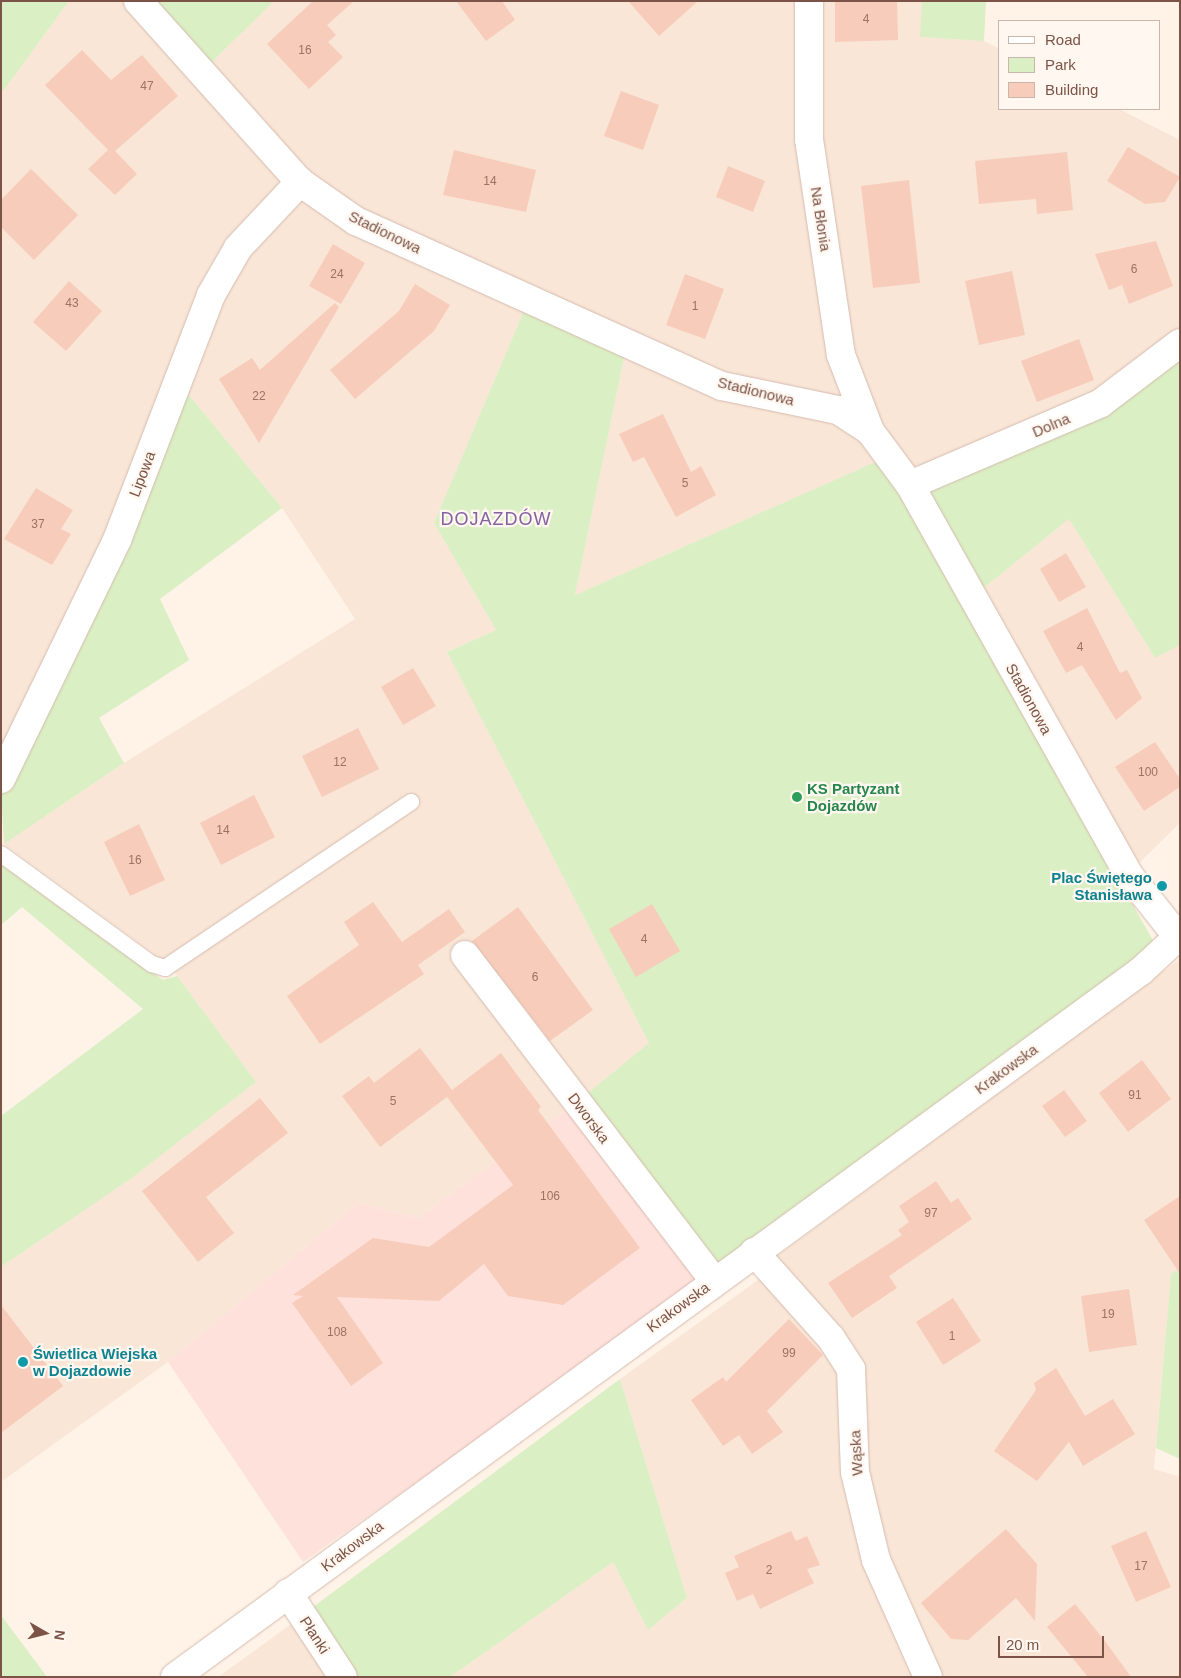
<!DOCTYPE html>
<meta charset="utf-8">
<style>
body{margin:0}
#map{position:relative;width:1181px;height:1678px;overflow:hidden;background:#fff3e7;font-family:Arial,sans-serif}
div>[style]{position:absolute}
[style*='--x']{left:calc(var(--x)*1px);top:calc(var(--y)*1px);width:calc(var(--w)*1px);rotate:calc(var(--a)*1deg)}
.residential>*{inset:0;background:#f9e6d7}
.commercial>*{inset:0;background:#ffe1db}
.green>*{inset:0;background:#daefc3}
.building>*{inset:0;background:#f7ccbb}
.roads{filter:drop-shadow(0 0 1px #d5bbae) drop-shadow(0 0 1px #d5bbae)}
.lane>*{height:16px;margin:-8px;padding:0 8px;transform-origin:8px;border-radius:8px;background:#fff}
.street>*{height:28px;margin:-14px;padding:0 14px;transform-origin:14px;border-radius:14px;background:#fff}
.secondary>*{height:28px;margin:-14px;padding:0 14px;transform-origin:14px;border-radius:14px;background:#fff}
.dots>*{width:14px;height:14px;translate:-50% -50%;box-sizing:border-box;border:2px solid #fff7f0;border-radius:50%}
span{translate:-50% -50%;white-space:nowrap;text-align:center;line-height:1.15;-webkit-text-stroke:4.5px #fff7f0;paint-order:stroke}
.number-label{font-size:12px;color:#9b7264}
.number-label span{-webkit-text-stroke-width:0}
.street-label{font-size:15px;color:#7c5447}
.leisure-label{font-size:15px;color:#27864d;font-weight:700}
.left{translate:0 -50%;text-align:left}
.culture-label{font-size:15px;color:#0d838f;font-weight:700}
.right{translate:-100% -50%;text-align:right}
.quarter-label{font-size:18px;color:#8463a0;letter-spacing:1px}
.frame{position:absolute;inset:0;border:2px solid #7c5447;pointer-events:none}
.legend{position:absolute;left:998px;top:20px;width:162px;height:90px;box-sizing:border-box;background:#fff7f0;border:1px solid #cbb6ac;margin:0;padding:6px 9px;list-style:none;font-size:15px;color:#7c5447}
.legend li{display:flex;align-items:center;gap:10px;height:25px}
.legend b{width:25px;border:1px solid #cbb6ac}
.north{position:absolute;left:20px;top:1608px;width:50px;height:50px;-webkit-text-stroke:4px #fff7f0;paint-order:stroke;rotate:98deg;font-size:14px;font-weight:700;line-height:20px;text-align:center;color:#7c5447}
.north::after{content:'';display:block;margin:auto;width:18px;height:22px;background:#7c5447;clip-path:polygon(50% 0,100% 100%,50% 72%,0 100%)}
.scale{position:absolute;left:998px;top:1636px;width:106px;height:22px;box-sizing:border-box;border:2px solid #7c5447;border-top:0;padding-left:6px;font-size:15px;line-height:18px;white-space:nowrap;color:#7c5447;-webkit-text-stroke:4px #fff7f0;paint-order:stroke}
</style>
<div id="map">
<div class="residential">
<div style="clip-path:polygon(69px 1px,137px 1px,289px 180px,229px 245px,110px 535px,1px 761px,1px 94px)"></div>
<div style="clip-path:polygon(274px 1px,805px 1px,857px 411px,721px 376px,360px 215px,305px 176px,207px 67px)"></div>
<div style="clip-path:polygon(817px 1px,922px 1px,921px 37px,984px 41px,1000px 49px,1000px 109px,1119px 109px,1180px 140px,1180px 330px,1104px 391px,913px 475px,880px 429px,850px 354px,816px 127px)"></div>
<div style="clip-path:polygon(300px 192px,525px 308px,434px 523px,496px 630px,447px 652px,649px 1043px,572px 1106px,418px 1218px,358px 1203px,168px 1362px,1px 1482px,1px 1267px,129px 1180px,256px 1082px,168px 964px,4px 844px,124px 763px,355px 619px,282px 508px,184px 389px,242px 255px)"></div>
<div style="clip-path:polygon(625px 353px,838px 419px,880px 460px,575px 595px)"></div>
<div style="clip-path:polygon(1069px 519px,1155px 658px,1180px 645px,1180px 823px,1139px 863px,981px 590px)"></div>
<div style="clip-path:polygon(1180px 959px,1180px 1268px,1171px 1275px,1154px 1469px,1180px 1477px,1180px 1677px,937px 1677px,883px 1566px,864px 1480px,862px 1392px,776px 1257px)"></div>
<div style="clip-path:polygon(765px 1275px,841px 1371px,846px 1468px,924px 1677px,450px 1677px,613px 1562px,648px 1630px,687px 1598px,620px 1379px)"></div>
<div style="clip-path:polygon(294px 1622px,332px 1677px,218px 1677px)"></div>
</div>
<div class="commercial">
<div style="clip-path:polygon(572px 1106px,705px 1279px,303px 1562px,168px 1362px,358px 1203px,418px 1218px)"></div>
</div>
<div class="green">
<div style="clip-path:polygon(1px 1px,69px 1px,1px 94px)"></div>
<div style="clip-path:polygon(149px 1px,274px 1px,207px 67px)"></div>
<div style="clip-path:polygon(922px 1px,986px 1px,984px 41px,920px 37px)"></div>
<div style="clip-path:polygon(525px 308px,625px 353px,575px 595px,880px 460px,1154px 942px,1136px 964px,716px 1269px,583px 1097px,649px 1043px,447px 652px,496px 630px,434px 523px)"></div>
<div style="clip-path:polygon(1180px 351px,1180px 645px,1155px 658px,1069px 519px,981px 590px,924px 487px)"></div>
<div style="clip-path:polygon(184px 389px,282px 508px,160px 599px,189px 660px,99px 718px,124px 763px,4px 844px,1px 790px)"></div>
<div style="clip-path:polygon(1px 864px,163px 980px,177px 976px,256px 1082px,129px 1180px,1px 1267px,1px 1116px,143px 1009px,22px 907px,1px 925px)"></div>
<div style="clip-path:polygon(1180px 1268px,1180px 1459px,1156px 1448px,1171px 1274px)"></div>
<div style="clip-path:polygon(620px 1379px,687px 1598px,648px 1630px,613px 1562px,450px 1677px,353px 1677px,309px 1610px)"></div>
<div style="clip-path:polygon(1px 1615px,47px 1677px,1px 1677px)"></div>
</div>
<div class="building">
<div style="clip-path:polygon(313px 1px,354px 1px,327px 25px,336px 35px,328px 42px,343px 57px,309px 89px,267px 44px)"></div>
<div style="clip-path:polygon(456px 1px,502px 1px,515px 20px,486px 41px)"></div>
<div style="clip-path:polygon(628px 1px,698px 1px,659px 36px)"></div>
<div style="clip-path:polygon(835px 1px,897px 1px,898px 40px,835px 42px)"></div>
<div style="clip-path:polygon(82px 50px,111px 80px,142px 55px,178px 96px,115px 151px,137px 174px,115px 195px,88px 169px,108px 150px,45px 85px)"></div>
<div style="clip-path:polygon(621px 91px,659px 105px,643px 150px,604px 136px)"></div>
<div style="clip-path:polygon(1128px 147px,1180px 177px,1165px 202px,1145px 204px,1107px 181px)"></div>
<div style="clip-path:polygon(454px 150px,536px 170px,526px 212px,443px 195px)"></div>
<div style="clip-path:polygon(1067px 152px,1073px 210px,1037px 214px,1036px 199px,979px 204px,975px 161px)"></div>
<div style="clip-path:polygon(728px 166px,765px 181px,753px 212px,716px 197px)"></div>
<div style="clip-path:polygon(31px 169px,78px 215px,34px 260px,1px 227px,1px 200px)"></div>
<div style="clip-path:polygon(909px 180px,920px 283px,873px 288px,861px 186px)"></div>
<div style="clip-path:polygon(1156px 241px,1173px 286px,1129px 304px,1122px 285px,1109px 290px,1095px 254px)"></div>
<div style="clip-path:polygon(333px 244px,365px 263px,341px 304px,309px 286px)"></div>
<div style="clip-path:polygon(1012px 271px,1025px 335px,979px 345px,965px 281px)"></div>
<div style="clip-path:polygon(685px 274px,724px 289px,705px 339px,666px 325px)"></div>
<div style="clip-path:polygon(69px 281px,102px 311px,66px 351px,33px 322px)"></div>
<div style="clip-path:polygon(415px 284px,450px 305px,434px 331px,355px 399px,330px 370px,399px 311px)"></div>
<div style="clip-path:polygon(335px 303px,339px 307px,259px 443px,219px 379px,252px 358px,260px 370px)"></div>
<div style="clip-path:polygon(1079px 339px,1094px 380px,1037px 402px,1021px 361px)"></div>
<div style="clip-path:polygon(663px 414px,691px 472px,701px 466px,716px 495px,676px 517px,644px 457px,633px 462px,619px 434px)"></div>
<div style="clip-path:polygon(36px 488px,73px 510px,61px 529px,71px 534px,52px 565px,4px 539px)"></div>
<div style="clip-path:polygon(1066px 553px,1086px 587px,1059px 602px,1040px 569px)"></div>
<div style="clip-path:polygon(1087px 608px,1120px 673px,1127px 670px,1142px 698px,1116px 720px,1082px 665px,1066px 673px,1043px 631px)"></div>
<div style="clip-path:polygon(413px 668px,436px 706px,403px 725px,381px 687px)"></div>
<div style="clip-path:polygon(358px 728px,379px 769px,322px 797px,302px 756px)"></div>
<div style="clip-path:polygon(1155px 742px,1180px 779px,1180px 787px,1144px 811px,1115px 767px)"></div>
<div style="clip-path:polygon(254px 795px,275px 837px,221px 865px,200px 823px)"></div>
<div style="clip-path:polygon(139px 824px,165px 880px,130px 896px,104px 842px)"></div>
<div style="clip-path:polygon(373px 902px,402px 942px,449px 909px,465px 932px,418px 965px,424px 974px,320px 1044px,287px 996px,359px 945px,344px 922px)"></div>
<div style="clip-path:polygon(652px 904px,680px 951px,636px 977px,609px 929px)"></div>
<div style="clip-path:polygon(518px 907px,593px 1010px,550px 1041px,472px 941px)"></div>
<div style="clip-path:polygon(420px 1048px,452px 1090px,501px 1053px,541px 1107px,538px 1110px,640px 1248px,563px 1305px,508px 1296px,484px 1264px,439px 1301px,337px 1297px,383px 1363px,351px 1386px,292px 1303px,303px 1296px,293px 1295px,373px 1238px,429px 1247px,513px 1185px,447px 1097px,380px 1147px,342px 1096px,369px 1076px,374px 1083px)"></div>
<div style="clip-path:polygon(1142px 1060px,1171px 1099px,1128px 1132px,1099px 1093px)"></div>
<div style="clip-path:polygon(1064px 1090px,1087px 1121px,1065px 1137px,1042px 1106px)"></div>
<div style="clip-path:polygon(260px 1098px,288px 1133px,206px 1197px,234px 1233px,198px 1262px,142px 1191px)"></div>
<div style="clip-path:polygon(936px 1181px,951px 1203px,958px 1198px,972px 1219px,889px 1276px,897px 1288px,852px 1318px,828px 1283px,902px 1235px,898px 1230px,909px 1222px,899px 1206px)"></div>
<div style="clip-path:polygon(1180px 1196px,1180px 1274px,1144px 1220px)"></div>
<div style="clip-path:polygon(1129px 1289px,1137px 1345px,1089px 1352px,1081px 1296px)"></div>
<div style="clip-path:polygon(953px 1298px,981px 1341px,943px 1365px,916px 1322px)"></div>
<div style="clip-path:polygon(1px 1305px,63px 1386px,1px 1433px)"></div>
<div style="clip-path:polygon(789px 1319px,823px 1355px,767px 1411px,783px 1432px,752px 1454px,739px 1435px,723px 1446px,691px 1400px,723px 1377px,726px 1382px)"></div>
<div style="clip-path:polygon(1056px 1368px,1085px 1416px,1113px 1399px,1135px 1434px,1083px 1466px,1069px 1442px,1037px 1481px,994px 1451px,1036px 1390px,1034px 1383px)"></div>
<div style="clip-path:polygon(1006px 1529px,1037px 1564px,1035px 1621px,1016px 1598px,968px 1640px,951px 1639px,921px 1603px)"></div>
<div style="clip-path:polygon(791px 1531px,796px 1541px,807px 1536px,820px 1565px,807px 1569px,814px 1583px,760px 1609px,753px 1594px,737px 1601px,725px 1573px,739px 1567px,734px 1556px)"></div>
<div style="clip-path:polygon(1146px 1531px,1171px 1587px,1136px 1602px,1111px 1546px)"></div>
<div style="clip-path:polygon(1075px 1604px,1105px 1641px,1131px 1677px,1088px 1677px,1047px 1627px)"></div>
</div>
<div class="roads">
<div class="lane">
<div style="--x:1;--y:854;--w:187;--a:36.1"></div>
<div style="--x:152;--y:964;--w:14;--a:17"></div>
<div style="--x:165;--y:968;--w:297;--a:-34"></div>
</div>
<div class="street">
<div style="--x:138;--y:1;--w:243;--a:48.2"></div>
<div style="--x:300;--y:182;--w:68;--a:34.9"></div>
<div style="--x:356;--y:221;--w:401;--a:24.3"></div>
<div style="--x:722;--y:386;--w:118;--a:11.7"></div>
<div style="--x:838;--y:410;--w:38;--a:33"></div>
<div style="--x:870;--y:431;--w:67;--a:53.5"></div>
<div style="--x:910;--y:485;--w:446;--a:60.7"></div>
<div style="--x:1128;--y:874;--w:80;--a:51.6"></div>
<div style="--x:809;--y:1;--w:138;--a:90"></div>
<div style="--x:809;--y:139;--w:218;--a:81.6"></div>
<div style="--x:841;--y:355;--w:81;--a:69.1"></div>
<div style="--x:910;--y:485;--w:208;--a:-23.2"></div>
<div style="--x:1101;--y:403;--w:99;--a:-37.2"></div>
<div style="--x:1;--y:779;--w:266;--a:-64.1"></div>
<div style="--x:117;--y:540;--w:262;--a:-69"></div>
<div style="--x:211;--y:295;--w:54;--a:-60.1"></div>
<div style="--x:238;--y:248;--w:91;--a:-46.8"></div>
<div style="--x:465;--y:955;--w:410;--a:52.6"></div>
<div style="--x:754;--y:1252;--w:115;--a:48.2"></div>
<div style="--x:831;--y:1338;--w:37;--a:57"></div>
<div style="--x:851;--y:1369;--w:103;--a:87.8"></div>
<div style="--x:855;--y:1472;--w:90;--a:76.6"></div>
<div style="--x:876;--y:1560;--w:128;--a:66"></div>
<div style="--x:288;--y:1593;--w:100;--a:56.8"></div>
</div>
<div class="secondary">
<div style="--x:175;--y:1677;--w:1196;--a:-36.16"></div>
<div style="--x:1141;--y:971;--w:53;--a:-42.7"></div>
</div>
</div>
<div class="dots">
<div style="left:797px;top:797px;background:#2e9e5b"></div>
<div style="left:1162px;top:886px;background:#0f9aa8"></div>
<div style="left:23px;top:1362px;background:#0f9aa8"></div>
</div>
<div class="number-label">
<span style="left:866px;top:20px">4</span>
<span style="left:305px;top:51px">16</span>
<span style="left:147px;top:87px">47</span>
<span style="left:490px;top:182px">14</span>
<span style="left:1134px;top:270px">6</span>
<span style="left:337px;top:275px">24</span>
<span style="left:72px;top:304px">43</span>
<span style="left:695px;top:307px">1</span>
<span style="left:259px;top:397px">22</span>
<span style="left:685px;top:484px">5</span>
<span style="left:38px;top:525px">37</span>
<span style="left:1080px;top:648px">4</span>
<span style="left:340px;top:763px">12</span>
<span style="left:1148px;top:773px">100</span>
<span style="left:223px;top:831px">14</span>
<span style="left:135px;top:861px">16</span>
<span style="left:644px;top:940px">4</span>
<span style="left:535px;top:978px">6</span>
<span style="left:1135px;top:1096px">91</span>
<span style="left:393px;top:1102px">5</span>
<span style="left:550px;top:1197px">106</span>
<span style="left:931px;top:1214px">97</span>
<span style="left:1108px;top:1315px">19</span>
<span style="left:337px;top:1333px">108</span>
<span style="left:952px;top:1337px">1</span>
<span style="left:789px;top:1354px">99</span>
<span style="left:1141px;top:1567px">17</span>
<span style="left:769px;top:1571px">2</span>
</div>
<div class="street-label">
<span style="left:821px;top:219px;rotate:81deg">Na Błonia</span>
<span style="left:385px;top:232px;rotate:26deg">Stadionowa</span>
<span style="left:756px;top:391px;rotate:14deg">Stadionowa</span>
<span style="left:1051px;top:425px;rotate:-23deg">Dolna</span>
<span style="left:142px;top:474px;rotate:-69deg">Lipowa</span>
<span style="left:1029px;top:699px;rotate:61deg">Stadionowa</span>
<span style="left:1006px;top:1069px;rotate:-36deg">Krakowska</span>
<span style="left:589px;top:1118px;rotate:53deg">Dworska</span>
<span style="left:678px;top:1307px;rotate:-36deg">Krakowska</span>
<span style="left:856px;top:1453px;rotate:-93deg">Wąska</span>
<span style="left:352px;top:1546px;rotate:-37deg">Krakowska</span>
<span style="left:315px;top:1635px;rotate:57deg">Płanki</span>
</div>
<div class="leisure-label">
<span class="left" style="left:807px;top:797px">KS Partyzant<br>Dojazdów</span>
</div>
<div class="culture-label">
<span class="right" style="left:1152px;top:886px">Plac Świętego<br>Stanisława</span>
<span class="left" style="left:33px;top:1362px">Świetlica Wiejska<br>w Dojazdowie</span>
</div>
<div class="quarter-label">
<span style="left:496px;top:519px">DOJAZDÓW</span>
</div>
<div class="frame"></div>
<ul class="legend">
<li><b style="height:6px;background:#fff"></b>Road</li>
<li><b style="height:14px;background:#daefc3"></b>Park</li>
<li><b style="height:14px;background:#f7ccbb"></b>Building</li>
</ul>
<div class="north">N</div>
<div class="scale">20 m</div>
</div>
